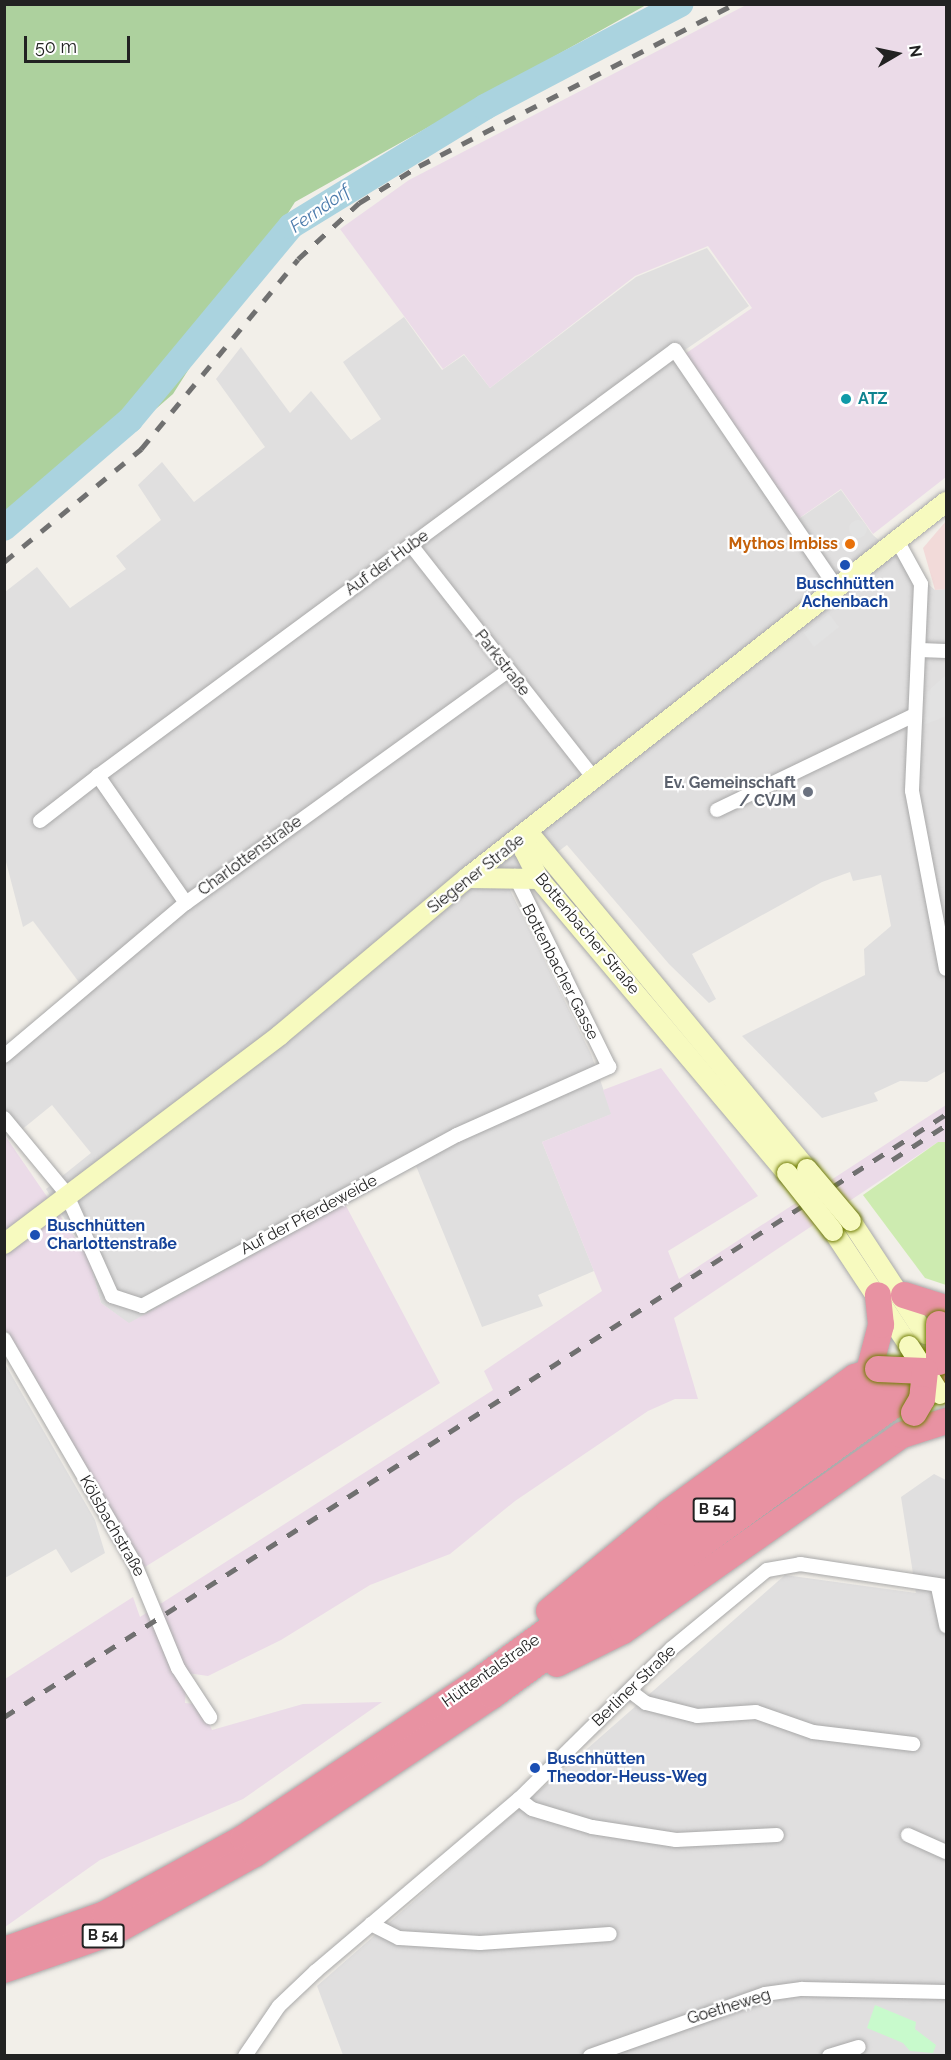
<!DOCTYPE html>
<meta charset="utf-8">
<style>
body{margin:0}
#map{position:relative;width:951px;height:2060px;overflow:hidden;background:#f2efe9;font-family:Raleway,sans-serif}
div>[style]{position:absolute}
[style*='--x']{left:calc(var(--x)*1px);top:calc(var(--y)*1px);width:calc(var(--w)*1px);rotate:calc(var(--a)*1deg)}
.residential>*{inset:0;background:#e0dfdf}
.commercial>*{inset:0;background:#f2dad9}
.industrial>*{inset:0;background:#ebdbe8}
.grass>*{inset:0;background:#cdebb0}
.forest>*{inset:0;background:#add19e}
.park>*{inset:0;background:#c8facc}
.parking>*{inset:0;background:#e2e2e2}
.round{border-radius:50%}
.river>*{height:26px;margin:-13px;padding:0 13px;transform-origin:13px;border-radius:13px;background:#aad3df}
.roads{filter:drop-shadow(0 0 2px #a9a9a9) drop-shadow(0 0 2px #a9a9a9)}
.street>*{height:14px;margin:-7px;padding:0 7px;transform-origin:7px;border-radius:7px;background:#fff}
.secondary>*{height:20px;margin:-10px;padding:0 10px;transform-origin:10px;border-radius:10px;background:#f7fabf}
.highway>*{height:26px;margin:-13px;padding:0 13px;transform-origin:13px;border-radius:13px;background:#e892a2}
.rail>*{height:4.5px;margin-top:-2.25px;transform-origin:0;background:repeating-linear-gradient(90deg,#707070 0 12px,transparent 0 24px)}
.bridges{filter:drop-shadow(0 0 2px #707d05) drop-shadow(0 0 2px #707d05)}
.secondary-bridge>*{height:20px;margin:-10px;padding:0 10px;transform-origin:10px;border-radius:10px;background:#f7fabf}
.highway-bridge>*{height:26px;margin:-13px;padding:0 13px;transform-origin:13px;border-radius:13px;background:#e892a2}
.dots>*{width:16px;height:16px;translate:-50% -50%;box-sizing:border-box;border:3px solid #fff;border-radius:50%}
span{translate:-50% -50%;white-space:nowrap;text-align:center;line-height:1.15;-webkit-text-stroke:4.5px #fff;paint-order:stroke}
.shield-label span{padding:2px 4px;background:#fff;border:2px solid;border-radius:4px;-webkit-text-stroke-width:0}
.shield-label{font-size:15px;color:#222;font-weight:700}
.culture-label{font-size:16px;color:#0d838f;font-weight:700}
.left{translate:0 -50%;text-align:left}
.food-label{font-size:16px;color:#c56008;font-weight:700}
.right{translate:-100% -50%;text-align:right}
.street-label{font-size:16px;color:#222}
.transit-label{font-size:16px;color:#164399;font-weight:700}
.worship-label{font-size:16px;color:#5b616d;font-weight:700}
.water-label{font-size:18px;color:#4a7aab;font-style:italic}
.frame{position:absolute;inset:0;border:6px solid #222;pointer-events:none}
.north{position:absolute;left:867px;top:24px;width:60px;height:60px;-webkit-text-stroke:4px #fff;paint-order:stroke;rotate:81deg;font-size:16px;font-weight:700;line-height:24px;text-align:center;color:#222}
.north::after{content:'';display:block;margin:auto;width:21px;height:27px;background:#222;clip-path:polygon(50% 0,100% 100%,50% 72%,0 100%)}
.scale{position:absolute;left:24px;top:36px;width:106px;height:27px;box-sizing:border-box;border:3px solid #222;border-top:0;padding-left:8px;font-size:18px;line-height:21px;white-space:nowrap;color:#222;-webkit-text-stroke:4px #fff;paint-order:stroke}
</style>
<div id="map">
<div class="residential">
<div style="clip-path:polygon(707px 248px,749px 306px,682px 352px,797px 520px,841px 490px,873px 535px,935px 590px,946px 589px,946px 1071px,927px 1082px,900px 1081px,874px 1093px,878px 1101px,822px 1118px,742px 1036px,865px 975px,864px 949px,891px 926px,881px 875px,853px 881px,850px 872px,822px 882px,692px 954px,716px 999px,709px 1003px,669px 964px,567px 845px,509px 888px,591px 1054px,612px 1114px,542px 1142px,594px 1271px,538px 1295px,543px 1306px,482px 1327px,416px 1166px,129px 1324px,101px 1303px,89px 1258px,46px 1189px,91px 1153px,52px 1105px,9px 1140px,5px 1134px,4px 1037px,17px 1052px,87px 993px,33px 921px,23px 927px,5px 858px,5px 592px,37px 567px,70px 608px,126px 569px,116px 556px,161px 520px,138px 485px,162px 462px,194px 502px,265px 447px,216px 379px,241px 347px,290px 413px,311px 391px,351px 440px,381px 419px,343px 362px,404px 317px,442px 370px,464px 355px,490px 388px,636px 277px)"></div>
<div style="clip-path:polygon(5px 1364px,95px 1520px,105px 1553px,71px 1573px,56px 1549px,5px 1578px)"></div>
<div style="clip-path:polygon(934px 1474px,946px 1480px,946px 2055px,343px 2055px,317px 1986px,785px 1575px,916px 1593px,901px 1497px)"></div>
</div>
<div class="commercial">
<div style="clip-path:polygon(946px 521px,946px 589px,935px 590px,923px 548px)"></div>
</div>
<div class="industrial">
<div style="clip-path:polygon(746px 5px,946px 5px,946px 477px,873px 534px,841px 489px,798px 519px,685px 354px,752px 308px,708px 246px,635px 276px,490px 388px,464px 354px,443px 369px,340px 229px,409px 180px)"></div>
<div style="clip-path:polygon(661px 1068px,758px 1196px,668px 1251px,679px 1279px,946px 1105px,946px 1142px,938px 1142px,674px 1318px,698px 1399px,675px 1399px,648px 1411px,515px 1501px,450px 1554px,370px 1585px,281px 1640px,208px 1676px,187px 1673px,185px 1703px,201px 1705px,212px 1730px,303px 1704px,382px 1702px,243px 1799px,100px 1860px,5px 1927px,4px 1786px,9px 1783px,5px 1785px,5px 1679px,133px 1597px,140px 1617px,493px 1390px,484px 1371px,602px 1291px,542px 1142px,611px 1114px,603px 1090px)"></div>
<div style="clip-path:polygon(4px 1134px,89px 1258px,101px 1303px,129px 1323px,345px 1204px,440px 1383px,145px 1567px,5px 1329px)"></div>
</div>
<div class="grass">
<div style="clip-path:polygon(938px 1142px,946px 1142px,946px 1285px,925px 1278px,863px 1195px)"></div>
</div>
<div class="forest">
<div style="clip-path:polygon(5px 4px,646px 4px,646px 5px,295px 202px,173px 394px,5px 540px)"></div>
</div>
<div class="park">
<div style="clip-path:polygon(875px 2005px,916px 2022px,915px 2029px,936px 2045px,933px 2053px,910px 2051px,903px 2043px,867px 2028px)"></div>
</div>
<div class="parking">
<div class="round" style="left:849px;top:520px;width:18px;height:18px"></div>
<div style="clip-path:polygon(829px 614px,839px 627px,814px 647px,804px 633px)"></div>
<div style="clip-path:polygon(946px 675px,946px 716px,924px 725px,927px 692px)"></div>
</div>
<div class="river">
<div style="--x:4;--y:528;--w:166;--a:-40.6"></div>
<div style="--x:130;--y:420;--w:252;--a:-50.3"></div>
<div style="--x:291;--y:226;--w:228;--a:-31.5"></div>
<div style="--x:485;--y:107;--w:221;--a:-27.8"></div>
</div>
<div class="roads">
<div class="street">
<div style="--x:898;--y:542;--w:48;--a:61.3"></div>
<div style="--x:921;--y:584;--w:207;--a:92.5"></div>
<div style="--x:912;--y:791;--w:181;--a:79.2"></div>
<div style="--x:411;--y:545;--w:298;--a:51.9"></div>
<div style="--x:920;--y:650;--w:26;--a:2"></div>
<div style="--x:717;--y:810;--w:219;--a:-25.7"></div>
<div style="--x:40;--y:821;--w:73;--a:-37.8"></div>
<div style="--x:186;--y:903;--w:155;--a:-124.7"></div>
<div style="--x:98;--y:776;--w:717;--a:-36.44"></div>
<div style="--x:675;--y:350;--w:288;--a:55.8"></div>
<div style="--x:4;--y:1056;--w:238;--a:-40.1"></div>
<div style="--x:186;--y:903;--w:397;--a:-35.8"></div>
<div style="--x:4;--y:1118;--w:97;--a:50.4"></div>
<div style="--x:66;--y:1193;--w:113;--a:65.9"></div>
<div style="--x:112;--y:1296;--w:32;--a:18"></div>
<div style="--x:142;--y:1306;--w:358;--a:-28.5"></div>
<div style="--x:457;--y:1135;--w:167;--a:-24.1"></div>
<div style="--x:609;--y:1067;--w:213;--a:-116.2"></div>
<div style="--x:4;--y:1339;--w:258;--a:59.8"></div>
<div style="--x:134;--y:1562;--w:115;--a:67.5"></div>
<div style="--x:178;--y:1668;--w:59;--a:56.9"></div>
<div style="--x:938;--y:1587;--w:40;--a:78"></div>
<div style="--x:630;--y:1691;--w:20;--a:37"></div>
<div style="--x:646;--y:1703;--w:53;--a:14.3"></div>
<div style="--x:697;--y:1716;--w:59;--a:-3.9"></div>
<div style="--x:756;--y:1712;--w:60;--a:19.3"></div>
<div style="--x:813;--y:1732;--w:101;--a:6.8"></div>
<div style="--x:519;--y:1799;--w:16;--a:38"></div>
<div style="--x:532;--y:1809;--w:63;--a:16.7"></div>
<div style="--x:592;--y:1827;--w:85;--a:8.8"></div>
<div style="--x:676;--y:1840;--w:101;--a:-2.8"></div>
<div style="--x:908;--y:1835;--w:42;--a:24.1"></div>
<div style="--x:371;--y:1924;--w:31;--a:27"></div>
<div style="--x:399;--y:1938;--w:81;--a:3.5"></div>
<div style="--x:480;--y:1943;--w:130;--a:-4"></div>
<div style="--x:245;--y:2056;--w:60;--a:-55.8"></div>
<div style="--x:279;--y:2006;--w:51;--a:-43.4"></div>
<div style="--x:316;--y:1971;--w:266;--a:-40.3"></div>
<div style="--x:519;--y:1799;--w:214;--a:-44.6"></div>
<div style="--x:671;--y:1649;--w:124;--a:-39.5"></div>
<div style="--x:767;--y:1570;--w:34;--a:-10"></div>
<div style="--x:800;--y:1564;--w:148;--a:8.6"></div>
<div style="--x:590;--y:2056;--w:186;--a:-19.5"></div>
<div style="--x:765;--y:1994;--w:37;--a:-8"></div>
<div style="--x:802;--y:1989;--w:144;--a:1.2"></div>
<div style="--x:829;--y:2056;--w:31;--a:-17"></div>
</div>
<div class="secondary">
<div style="--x:529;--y:833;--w:436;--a:50.4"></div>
<div style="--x:529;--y:833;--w:18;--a:106"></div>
<div style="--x:524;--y:850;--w:33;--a:63"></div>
<div style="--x:539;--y:879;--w:385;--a:49.9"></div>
<div style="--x:467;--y:878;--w:72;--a:0.8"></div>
<div style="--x:851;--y:1221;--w:135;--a:56.8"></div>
<div style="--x:833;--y:1231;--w:138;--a:56.5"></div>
<div style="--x:4;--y:1244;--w:346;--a:-37.1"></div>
<div style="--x:280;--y:1035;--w:244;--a:-40"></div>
<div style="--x:467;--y:878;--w:609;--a:-38.13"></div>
</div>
<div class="highway">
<div style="--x:904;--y:1295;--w:43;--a:17.6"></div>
<div style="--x:869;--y:1371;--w:48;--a:-75.4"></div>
<div style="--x:881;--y:1325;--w:30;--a:-96"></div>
<div style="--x:549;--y:1611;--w:156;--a:-39.5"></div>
<div style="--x:669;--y:1512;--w:230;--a:-36"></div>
<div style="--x:855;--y:1377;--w:24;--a:-19"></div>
<div style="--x:557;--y:1664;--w:74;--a:-26.6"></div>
<div style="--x:623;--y:1631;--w:341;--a:-35.1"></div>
<div style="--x:902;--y:1435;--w:46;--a:-17.7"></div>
<div style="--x:4;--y:1950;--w:107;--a:-19.6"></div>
<div style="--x:105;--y:1914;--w:158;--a:-28.8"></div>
<div style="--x:243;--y:1838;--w:286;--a:-33.7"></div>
<div style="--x:481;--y:1679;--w:540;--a:-36.11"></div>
<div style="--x:4;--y:1970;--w:116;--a:-19.1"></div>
<div style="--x:114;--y:1932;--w:161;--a:-29"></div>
<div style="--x:255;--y:1854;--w:285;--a:-33.7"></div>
<div style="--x:492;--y:1696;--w:551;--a:-35.91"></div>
</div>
</div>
<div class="rail">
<div style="--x:4;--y:562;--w:178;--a:-39.5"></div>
<div style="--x:141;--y:449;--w:246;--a:-50.4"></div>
<div style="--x:298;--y:259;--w:83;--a:-42.6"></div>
<div style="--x:359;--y:203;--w:70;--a:-31.7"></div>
<div style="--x:419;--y:166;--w:354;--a:-27.2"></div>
<div style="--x:892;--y:1160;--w:64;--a:-32.9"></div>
<div style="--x:4;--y:1717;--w:1118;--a:-32.62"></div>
</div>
<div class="bridges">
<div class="secondary-bridge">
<div style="--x:807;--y:1169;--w:68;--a:49.8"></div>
<div style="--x:787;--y:1173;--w:74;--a:51.6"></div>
<div style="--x:909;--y:1346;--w:57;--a:57.1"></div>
</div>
<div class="highway-bridge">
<div style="--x:939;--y:1324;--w:38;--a:90"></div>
<div style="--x:878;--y:1369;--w:47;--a:2.4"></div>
<div style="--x:925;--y:1371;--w:28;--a:96"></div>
<div style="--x:922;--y:1399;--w:16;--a:120"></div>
</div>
</div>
<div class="dots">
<div style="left:846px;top:399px;background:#0f9aa8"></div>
<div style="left:850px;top:544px;background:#e8710a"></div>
<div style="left:845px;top:565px;background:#1a4fb4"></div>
<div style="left:808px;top:792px;background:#6b7280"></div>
<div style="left:35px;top:1235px;background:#1a4fb4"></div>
<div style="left:535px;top:1768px;background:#1a4fb4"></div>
</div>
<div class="shield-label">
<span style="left:714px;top:1510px">B 54</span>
<span style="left:103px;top:1936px">B 54</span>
</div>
<div class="culture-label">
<span class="left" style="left:858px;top:399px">ATZ</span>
</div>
<div class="food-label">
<span class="right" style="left:838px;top:544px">Mythos Imbiss</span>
</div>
<div class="street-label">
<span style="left:387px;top:563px;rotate:-36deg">Auf der Hube</span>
<span style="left:502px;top:663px;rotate:52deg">Parkstraße</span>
<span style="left:250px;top:856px;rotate:-36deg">Charlottenstraße</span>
<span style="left:476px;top:874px;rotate:-38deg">Siegener Straße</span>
<span style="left:587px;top:934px;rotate:50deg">Bottenbacher Straße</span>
<span style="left:560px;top:972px;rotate:63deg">Bottenbacher Gasse</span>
<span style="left:309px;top:1215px;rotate:-28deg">Auf der Pferdeweide</span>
<span style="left:112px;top:1526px;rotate:60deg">Kölsbachstraße</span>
<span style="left:491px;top:1671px;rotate:-35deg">Hüttentalstraße</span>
<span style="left:634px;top:1686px;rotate:-44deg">Berliner Straße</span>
<span style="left:729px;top:2007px;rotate:-17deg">Goetheweg</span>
</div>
<div class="transit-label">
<span style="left:845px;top:593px">Buschhütten<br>Achenbach</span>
<span class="left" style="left:47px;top:1235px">Buschhütten<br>Charlottenstraße</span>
<span class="left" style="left:547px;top:1768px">Buschhütten<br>Theodor-Heuss-Weg</span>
</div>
<div class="worship-label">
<span class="right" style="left:796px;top:792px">Ev. Gemeinschaft<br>/ CVJM</span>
</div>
<div class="water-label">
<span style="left:320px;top:209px;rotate:-35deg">Ferndorf</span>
</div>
<div class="frame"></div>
<div class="north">N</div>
<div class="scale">50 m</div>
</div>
